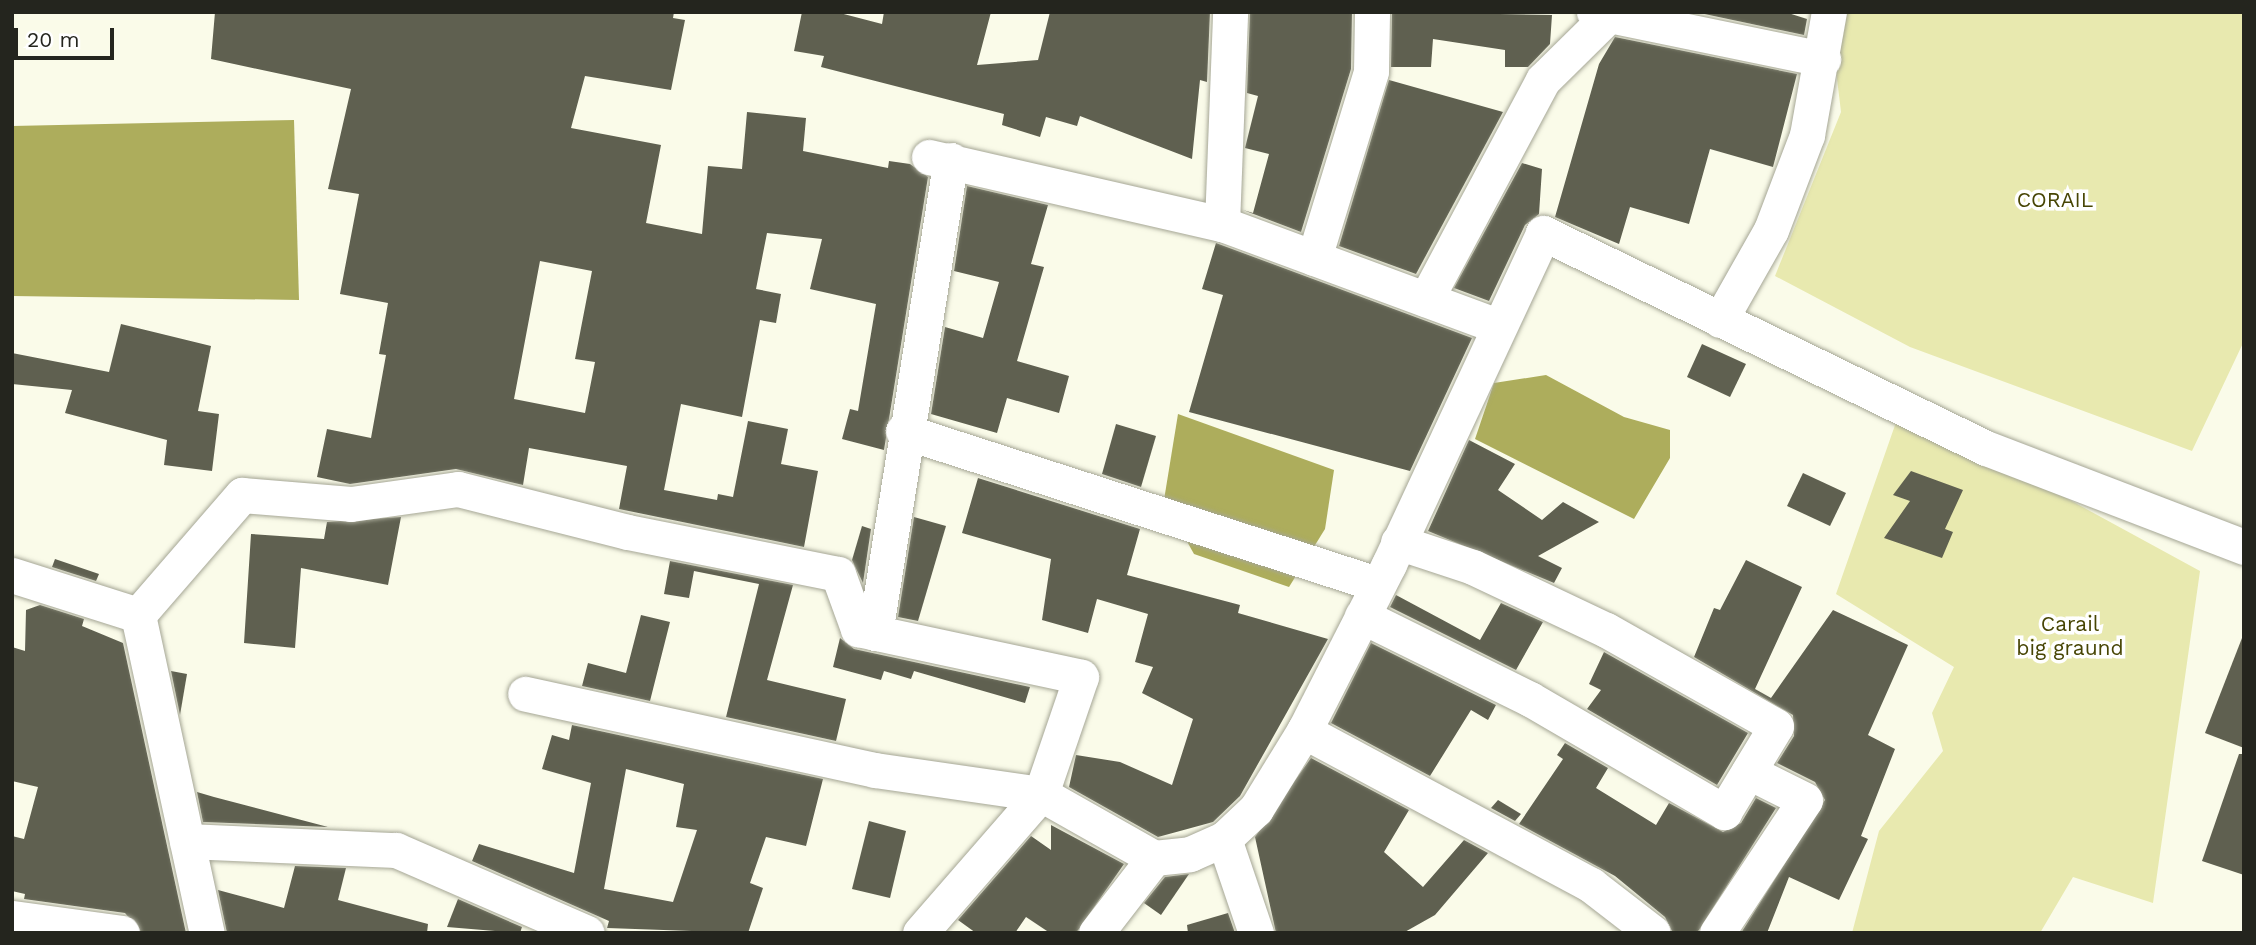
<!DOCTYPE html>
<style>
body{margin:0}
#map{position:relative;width:2256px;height:945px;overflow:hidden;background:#fafbe9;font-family:"Work Sans",sans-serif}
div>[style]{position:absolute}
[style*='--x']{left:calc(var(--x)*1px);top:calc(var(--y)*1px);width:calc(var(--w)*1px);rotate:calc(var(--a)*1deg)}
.green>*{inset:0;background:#e8e9af}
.water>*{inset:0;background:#adad5c}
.building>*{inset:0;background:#5f6050}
.roads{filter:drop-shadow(0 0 2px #a5a695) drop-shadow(0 0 2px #a5a695)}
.minor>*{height:35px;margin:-17.5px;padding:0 17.5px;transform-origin:17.5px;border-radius:17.5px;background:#fff}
span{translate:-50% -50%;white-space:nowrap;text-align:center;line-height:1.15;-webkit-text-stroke:7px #fff;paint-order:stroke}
.park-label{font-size:21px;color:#474504}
.frame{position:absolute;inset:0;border:14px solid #24251e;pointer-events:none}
.scale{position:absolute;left:14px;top:28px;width:100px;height:32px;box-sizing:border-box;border:4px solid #24251e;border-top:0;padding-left:9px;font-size:21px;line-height:24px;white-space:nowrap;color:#24251e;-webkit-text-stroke:5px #fff;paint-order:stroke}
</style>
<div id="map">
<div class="green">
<div style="clip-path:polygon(1829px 12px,2244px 12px,2244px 341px,2192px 451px,1910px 347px,1775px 276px,1841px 112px)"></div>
<div style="clip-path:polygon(1901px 408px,2200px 571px,2153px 903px,2073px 877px,2040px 933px,1852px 933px,1879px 831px,1943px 751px,1932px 713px,1954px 667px,1836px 594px)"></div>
</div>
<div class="water">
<div style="clip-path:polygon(294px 120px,299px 300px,12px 296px,12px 126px)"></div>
<div style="clip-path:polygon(1546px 375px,1624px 417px,1670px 430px,1670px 458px,1634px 519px,1475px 439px,1494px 383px)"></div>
<div style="clip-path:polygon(1178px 414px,1334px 470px,1325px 529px,1289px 587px,1194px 554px,1164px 500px)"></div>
</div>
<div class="building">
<div style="clip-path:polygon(evenodd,215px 12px,674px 12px,673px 18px,685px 20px,671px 90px,585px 76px,571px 128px,661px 145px,646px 223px,702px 234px,708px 166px,742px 169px,747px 112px,806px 118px,803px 151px,888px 168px,889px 161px,910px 164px,928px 177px,884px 450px,842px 439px,850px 409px,858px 411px,876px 304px,810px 289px,822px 239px,767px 233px,756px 289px,781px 294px,776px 323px,760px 320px,742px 417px,681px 404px,664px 490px,717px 500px,718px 494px,733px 497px,748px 421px,788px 429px,781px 464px,818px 471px,804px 547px,619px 509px,627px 466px,529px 448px,523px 485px,456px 469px,350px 484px,317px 477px,327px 429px,371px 438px,386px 355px,379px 354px,388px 303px,340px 294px,359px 194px,328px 189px,351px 89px,211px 59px,215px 12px,540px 261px,592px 271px,575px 359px,595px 362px,585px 413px,514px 399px,540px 261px)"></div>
<div style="clip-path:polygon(802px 12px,836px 12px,882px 24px,884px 12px,991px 12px,977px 65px,1038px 60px,1050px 12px,1210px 12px,1207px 82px,1200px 80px,1192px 159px,1080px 116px,1077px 126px,1046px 117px,1040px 137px,1002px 125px,1004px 114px,821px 67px,824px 56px,794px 51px)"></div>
<div style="clip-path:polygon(1250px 12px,1352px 12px,1351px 69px,1301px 232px,1243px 210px,1253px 213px,1269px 154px,1245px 148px,1258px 96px,1247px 93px)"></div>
<div style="clip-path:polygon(1392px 12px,1552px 15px,1550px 44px,1528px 67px,1505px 67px,1505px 50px,1433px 39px,1431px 67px,1391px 67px)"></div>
<div style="clip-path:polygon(1695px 12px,1785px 12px,1807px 19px,1804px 35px)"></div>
<div style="clip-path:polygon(1615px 37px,1797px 74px,1773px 167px,1710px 149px,1689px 224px,1630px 207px,1619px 244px,1555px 217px,1599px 64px)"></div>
<div style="clip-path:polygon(1389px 80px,1503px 112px,1416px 274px,1339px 246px)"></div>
<div style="clip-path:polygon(1522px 163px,1542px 169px,1539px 214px,1525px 225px,1489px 301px,1454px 288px)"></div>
<div style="clip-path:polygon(967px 186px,1048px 205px,1031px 264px,1044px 267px,1017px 361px,1069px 376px,1059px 413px,1007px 398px,997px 433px,931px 414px,945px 327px,983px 338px,999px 282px,954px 271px)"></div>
<div style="clip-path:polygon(1216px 243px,1472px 338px,1410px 471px,1189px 412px,1223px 295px,1202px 289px)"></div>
<div style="clip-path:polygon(121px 324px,211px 346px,198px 411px,219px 414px,212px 471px,164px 465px,167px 440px,65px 413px,72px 390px,12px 384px,12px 353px,109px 372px)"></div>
<div style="clip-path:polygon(1702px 344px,1746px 364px,1730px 397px,1687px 377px)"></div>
<div style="clip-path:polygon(1116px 424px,1156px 436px,1141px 487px,1102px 474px)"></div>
<div style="clip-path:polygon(1469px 440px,1515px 464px,1498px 490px,1542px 520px,1563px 502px,1599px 522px,1538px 556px,1562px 568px,1554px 583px,1428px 531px)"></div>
<div style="clip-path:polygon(1911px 471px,1963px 490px,1945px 529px,1953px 532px,1942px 558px,1884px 538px,1910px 501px,1893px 495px)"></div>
<div style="clip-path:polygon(1803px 473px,1846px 493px,1830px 526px,1787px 506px)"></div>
<div style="clip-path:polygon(978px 478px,1140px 529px,1127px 575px,1240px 605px,1238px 613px,1328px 639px,1240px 796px,1213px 822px,1158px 837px,1069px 787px,1076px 755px,1120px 762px,1172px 785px,1193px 719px,1142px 693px,1153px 667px,1135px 662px,1148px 614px,1097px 599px,1088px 633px,1042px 620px,1051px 559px,962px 533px)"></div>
<div style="clip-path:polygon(401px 517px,388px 585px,301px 568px,295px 648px,244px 643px,251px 534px,324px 539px,327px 522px)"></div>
<div style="clip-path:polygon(914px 517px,946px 526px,918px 621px,898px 617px)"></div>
<div style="clip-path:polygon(862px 526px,871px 529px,863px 583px,852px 560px)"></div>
<div style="clip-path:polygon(55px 559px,99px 574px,96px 581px,52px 567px)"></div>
<div style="clip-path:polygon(1746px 560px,1802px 587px,1755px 689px,1771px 698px,1833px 610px,1908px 645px,1868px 735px,1895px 749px,1861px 836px,1868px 839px,1839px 900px,1789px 877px,1767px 933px,1741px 933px,1825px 800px,1815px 782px,1777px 763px,1794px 736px,1793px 715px,1694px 657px,1714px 608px,1720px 610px)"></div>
<div style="clip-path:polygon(670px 561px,793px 585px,767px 680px,846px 699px,836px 741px,726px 717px,759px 584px,694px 571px,689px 598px,664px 594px)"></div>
<div style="clip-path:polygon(1396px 595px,1480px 640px,1501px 603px,1543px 622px,1516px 670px,1390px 607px)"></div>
<div style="clip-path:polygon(40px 605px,84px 619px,82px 626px,123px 643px,186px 933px,142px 933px,125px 913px,24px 899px,25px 894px,12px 891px,12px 836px,24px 839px,38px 787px,12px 781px,12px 647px,25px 651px,26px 610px)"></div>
<div style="clip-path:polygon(641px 615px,670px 622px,650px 701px,582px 686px,588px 663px,626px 673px)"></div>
<div style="clip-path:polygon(840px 638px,854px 649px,1030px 687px,1025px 703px,914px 671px,911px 679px,884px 671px,881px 680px,833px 667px)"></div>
<div style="clip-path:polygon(2242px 638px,2244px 639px,2244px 748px,2205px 733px)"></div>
<div style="clip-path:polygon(1371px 643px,1496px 705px,1488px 720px,1471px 710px,1430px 776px,1331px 723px)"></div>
<div style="clip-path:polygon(1604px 652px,1748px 733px,1717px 785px,1587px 709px,1601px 690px,1589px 684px)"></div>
<div style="clip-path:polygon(171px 671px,187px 674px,180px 715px)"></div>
<div style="clip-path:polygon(evenodd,572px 725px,823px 779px,806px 846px,766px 837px,750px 883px,763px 888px,748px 933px,607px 928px,609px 921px,472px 861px,479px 844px,574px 873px,591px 783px,542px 769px,552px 735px,569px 740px,572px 725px,626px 769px,684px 784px,676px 827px,697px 830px,673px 902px,604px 889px,626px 769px)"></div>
<div style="clip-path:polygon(1565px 743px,1608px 768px,1596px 788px,1656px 825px,1669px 803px,1723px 832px,1741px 823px,1756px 798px,1776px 808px,1697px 933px,1673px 933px,1665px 917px,1615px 876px,1519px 824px,1563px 759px,1557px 755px)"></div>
<div style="clip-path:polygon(2239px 754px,2244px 754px,2244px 875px,2202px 861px)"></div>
<div style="clip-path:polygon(1311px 758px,1409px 810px,1384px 852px,1423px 887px,1464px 840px,1488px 853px,1435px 915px,1403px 933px,1276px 933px,1255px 837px)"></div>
<div style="clip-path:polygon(197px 792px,214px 797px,328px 827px,203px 822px)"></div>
<div style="clip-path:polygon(1498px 800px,1521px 814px,1515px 821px,1491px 808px)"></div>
<div style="clip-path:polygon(869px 821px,906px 831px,890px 898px,852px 889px)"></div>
<div style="clip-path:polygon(1051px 825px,1124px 864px,1076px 933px,1050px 933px,1026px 917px,1015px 933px,976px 933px,958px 920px,1031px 836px,1051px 850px)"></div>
<div style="clip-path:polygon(295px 866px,346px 868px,338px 900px,428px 924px,427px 933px,227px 933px,218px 890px,284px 908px)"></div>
<div style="clip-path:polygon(1189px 874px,1161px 915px,1144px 903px,1165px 877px)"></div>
<div style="clip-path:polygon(458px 899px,522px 927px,520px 933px,447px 927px)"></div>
<div style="clip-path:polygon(1228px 913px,1235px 933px,1188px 933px,1187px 925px)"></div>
</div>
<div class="roads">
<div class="minor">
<div style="--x:1594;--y:12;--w:234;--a:11.6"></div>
<div style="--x:929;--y:157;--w:301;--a:12.9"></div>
<div style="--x:1222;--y:224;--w:294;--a:20.3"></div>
<div style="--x:1222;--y:224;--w:212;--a:-87.8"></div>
<div style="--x:1314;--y:258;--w:195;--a:-73"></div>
<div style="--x:1371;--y:71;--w:59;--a:-89"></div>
<div style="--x:1426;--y:299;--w:248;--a:-61.9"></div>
<div style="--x:1543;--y:80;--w:97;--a:-44.6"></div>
<div style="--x:1720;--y:320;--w:103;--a:-60.5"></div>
<div style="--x:1771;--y:230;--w:102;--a:-69.2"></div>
<div style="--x:1807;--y:135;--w:125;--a:-79.9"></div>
<div style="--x:903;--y:431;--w:499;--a:17.9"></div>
<div style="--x:12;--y:575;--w:132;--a:17.6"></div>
<div style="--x:138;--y:615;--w:325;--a:77.8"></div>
<div style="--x:138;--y:615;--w:159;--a:-49.1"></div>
<div style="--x:242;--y:495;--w:109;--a:4.7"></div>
<div style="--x:351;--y:504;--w:108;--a:-8"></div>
<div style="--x:458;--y:489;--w:175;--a:14.2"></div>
<div style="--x:628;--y:532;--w:214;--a:11.3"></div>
<div style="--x:838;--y:574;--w:59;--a:70"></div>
<div style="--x:858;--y:629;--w:228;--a:12.1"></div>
<div style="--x:1081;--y:677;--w:124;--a:108.9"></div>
<div style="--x:1041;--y:794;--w:168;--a:-171.8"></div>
<div style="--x:875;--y:770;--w:358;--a:-167.7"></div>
<div style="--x:1362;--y:616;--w:187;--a:26.3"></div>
<div style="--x:1530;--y:699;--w:225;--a:30.2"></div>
<div style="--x:1724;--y:812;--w:100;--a:-58.8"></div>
<div style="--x:1776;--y:726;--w:195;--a:-150.5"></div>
<div style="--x:1606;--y:630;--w:147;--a:-154.7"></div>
<div style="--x:1473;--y:567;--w:79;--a:-161.6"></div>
<div style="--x:875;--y:633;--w:479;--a:-80.9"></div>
<div style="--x:1304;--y:731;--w:326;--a:28.2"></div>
<div style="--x:1591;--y:885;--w:78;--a:37.7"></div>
<div style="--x:1224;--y:839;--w:99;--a:71.2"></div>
<div style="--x:187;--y:841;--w:209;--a:2.5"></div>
<div style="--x:396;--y:850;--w:208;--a:23.5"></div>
<div style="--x:12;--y:918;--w:111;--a:7.8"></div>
<div style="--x:920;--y:933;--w:184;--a:-49"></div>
<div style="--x:1041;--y:794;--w:130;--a:29.5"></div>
<div style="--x:1154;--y:858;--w:36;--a:-6"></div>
<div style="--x:1190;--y:854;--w:37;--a:-24"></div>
<div style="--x:1224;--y:839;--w:44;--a:-43.2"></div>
<div style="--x:1256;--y:809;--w:92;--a:-58.4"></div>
<div style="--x:1304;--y:731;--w:187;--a:-63"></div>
<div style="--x:1389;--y:564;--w:365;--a:-65"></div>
<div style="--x:1543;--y:233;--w:492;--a:25.9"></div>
<div style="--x:1986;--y:448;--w:276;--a:21"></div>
<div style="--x:1096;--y:933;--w:95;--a:-52.3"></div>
<div style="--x:1717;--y:933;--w:159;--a:-56.5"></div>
<div style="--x:1805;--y:800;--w:63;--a:-153.4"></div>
</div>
</div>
<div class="park-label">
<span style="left:2055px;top:200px">CORAIL</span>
<span style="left:2070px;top:636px">Carail<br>big graund</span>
</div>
<div class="frame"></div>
<div class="scale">20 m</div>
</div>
